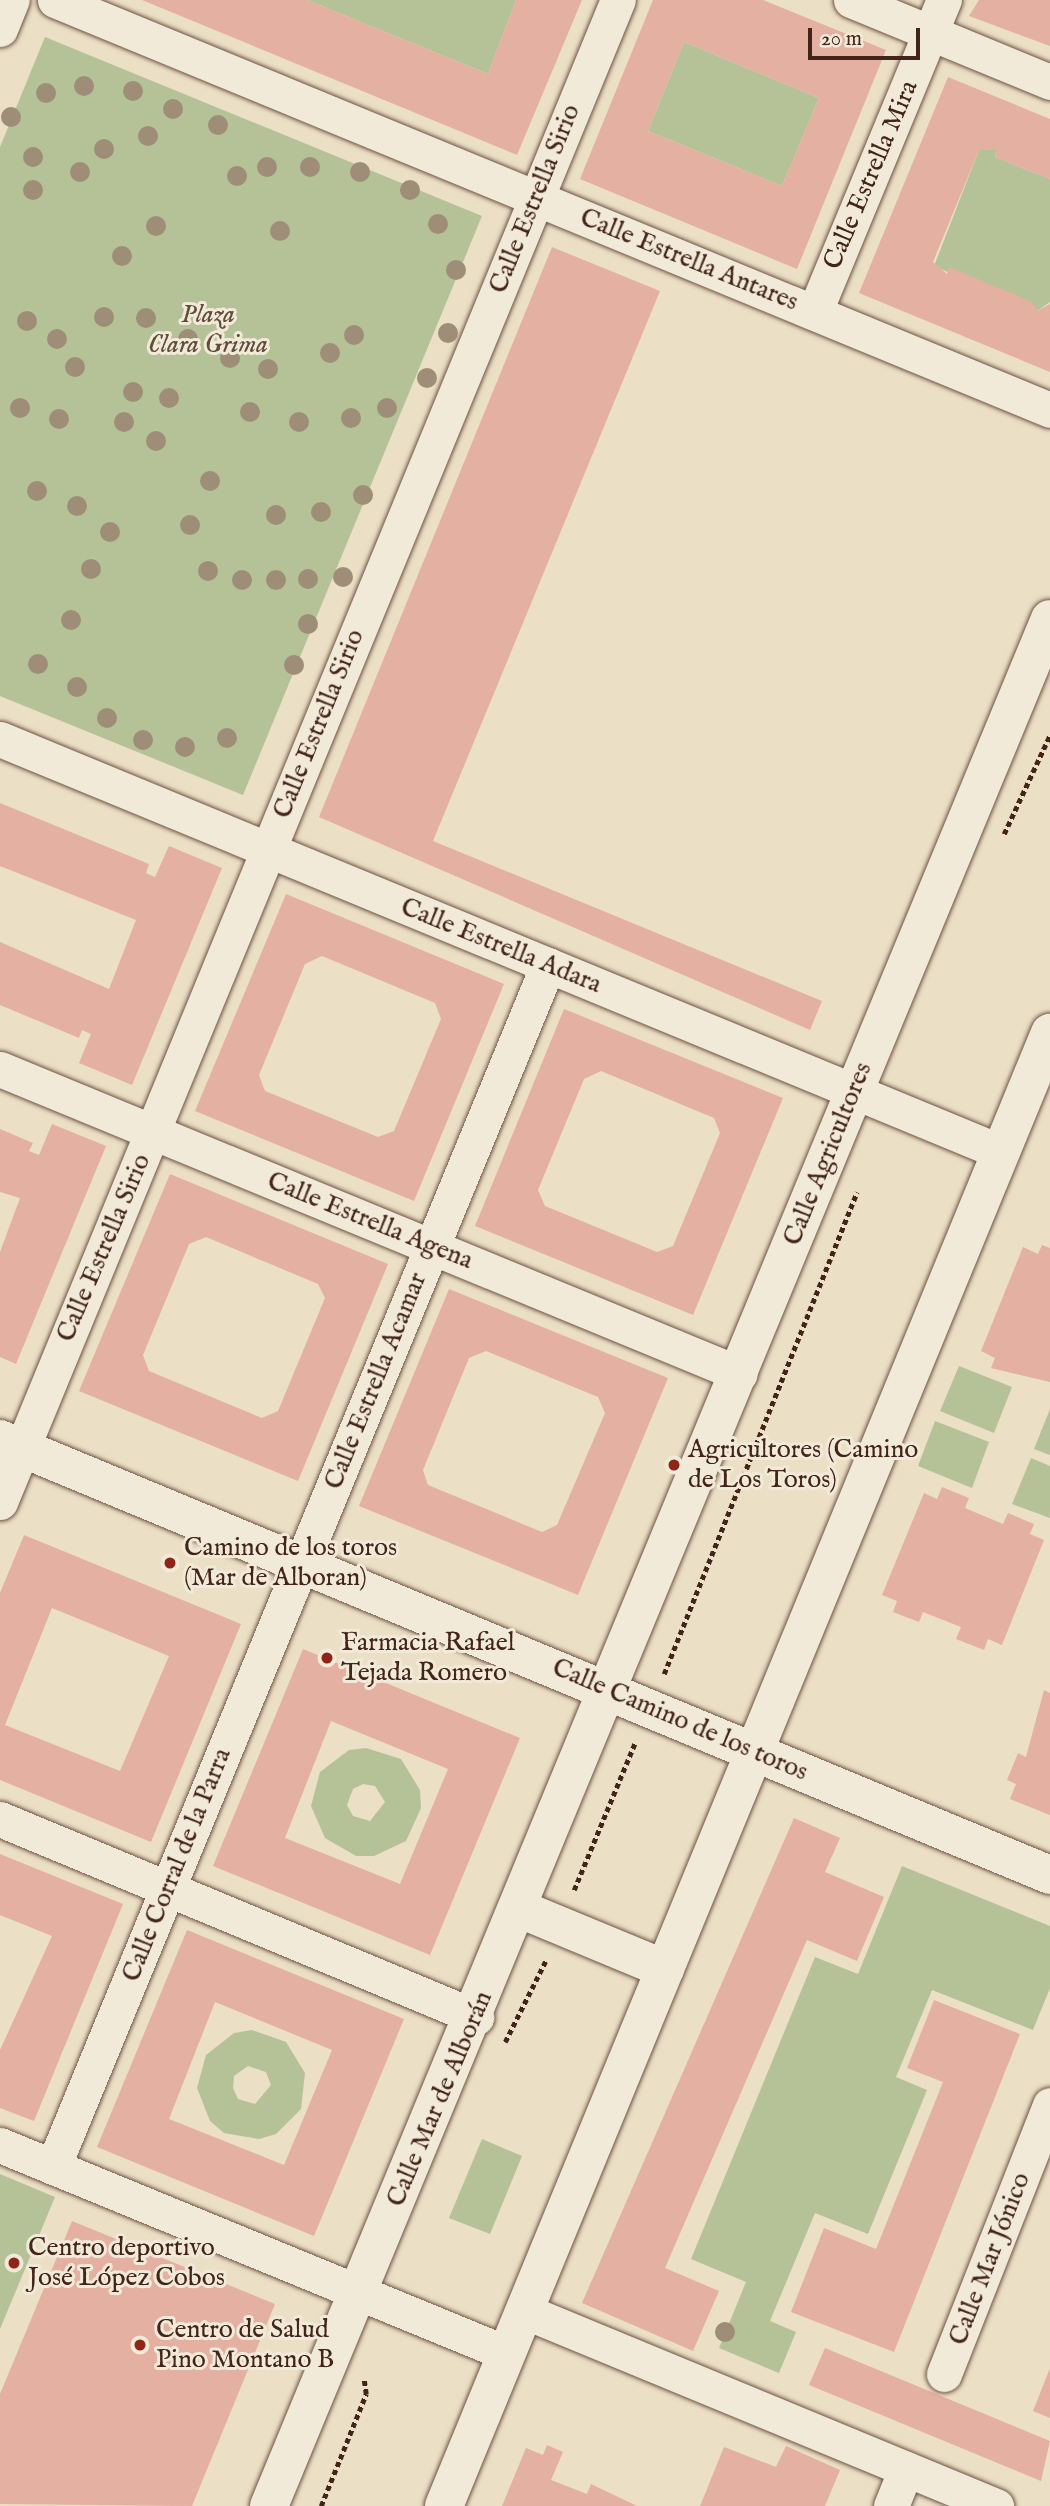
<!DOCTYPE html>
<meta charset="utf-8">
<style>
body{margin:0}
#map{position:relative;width:1050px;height:2506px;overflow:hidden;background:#ebdfc5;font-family:"IM FELL English",serif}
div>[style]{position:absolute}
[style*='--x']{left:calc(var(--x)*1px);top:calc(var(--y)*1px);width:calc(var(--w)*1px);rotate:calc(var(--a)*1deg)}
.green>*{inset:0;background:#b5c297}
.building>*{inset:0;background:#e4b0a2}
.path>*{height:4.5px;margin-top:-2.25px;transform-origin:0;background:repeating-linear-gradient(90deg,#432419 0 5px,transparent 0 8.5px)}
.roads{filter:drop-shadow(0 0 2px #6d5344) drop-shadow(0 0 2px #6d5344)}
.street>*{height:35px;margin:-17.5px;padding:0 17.5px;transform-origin:17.5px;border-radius:17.5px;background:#f2ead9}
.secondary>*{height:38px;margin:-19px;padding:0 19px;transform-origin:19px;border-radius:19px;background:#f2ead9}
.trees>*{width:20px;height:20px;margin:-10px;border-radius:50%;background:#9f8e77}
.dots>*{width:19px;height:19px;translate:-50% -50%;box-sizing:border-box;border:4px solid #f2ead9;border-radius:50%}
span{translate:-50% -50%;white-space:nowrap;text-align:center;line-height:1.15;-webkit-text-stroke:6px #f2ead9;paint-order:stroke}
.street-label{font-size:26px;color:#432419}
.park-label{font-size:26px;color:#604c38;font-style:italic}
.poi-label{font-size:26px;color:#432419}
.left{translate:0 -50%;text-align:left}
.scale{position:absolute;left:808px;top:28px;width:112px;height:32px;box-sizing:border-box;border:4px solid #432419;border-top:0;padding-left:9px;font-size:21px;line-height:24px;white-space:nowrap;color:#432419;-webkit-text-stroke:5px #f2ead9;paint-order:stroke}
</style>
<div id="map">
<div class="green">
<div style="clip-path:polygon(307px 0,516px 0,488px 74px)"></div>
<div style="clip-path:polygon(45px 37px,482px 216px,243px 795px,0 696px,0 147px)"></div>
<div style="clip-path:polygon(684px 42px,819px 98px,782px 186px,648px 131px)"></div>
<div style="clip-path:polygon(987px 147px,997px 150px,995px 157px,1050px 179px,1050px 302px,1037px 311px,934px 266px,979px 150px)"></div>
<div style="clip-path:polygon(959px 1366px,1012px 1387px,994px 1433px,940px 1411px)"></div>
<div style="clip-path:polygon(1050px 1409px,1050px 1455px,1034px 1449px)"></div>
<div style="clip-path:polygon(935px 1421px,989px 1442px,972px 1488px,918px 1466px)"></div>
<div style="clip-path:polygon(1031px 1458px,1050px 1466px,1050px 1518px,1012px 1504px)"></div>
<div style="clip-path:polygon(evenodd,366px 1748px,401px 1759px,420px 1790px,421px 1808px,406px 1841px,374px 1856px,356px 1856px,325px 1838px,311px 1806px,320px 1772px,349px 1750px,366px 1748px,363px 1784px,375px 1786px,385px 1802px,370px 1821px,353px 1816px,347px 1805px,353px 1789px,363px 1784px)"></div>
<div style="clip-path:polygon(902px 1866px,1050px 1926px,1050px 1988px,1033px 2030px,932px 1990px,896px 2077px,927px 2090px,868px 2234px,815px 2213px,770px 2321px,796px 2332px,779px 2373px,719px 2348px,746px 2282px,691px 2259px,815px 1957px,858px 1974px)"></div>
<div style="clip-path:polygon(evenodd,252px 2030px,286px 2042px,305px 2073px,301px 2109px,276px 2134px,259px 2139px,224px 2133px,210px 2121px,197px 2088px,206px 2055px,234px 2033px,252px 2030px,248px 2066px,266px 2072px,271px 2085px,255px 2104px,238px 2099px,233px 2088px,234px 2076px,248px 2066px)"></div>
<div style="clip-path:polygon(482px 2139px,522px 2156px,490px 2234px,449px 2218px)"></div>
<div style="clip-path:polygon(0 2174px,55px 2197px,0 2329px)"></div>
</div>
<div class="building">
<div style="clip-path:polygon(142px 0,307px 0,488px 74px,516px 0,582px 0,517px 155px)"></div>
<div style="clip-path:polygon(evenodd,653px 0,763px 0,886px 50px,797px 269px,580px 179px,653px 0,684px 42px,819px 98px,782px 186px,648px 131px,684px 42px)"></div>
<div style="clip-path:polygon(979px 0,1050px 0,1050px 46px,969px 16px)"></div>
<div style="clip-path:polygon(948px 77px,1050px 119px,1050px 179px,995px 157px,997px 150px,979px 150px,933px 262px,947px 274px,949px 267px,1032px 302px,1037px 311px,1050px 304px,1050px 372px,859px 293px)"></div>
<div style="clip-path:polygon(552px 247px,660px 291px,433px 841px,822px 1001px,810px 1030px,319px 817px)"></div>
<div style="clip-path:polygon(0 803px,149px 864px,146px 873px,155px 877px,169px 846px,222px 868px,132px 1085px,79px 1063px,91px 1034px,82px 1030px,79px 1038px,0 1005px,0 942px,109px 989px,136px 920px,0 866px)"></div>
<div style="clip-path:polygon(evenodd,286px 894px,504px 984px,414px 1201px,195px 1111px,286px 894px,322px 956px,435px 1003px,441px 1019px,394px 1131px,378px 1137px,265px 1091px,259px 1075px,305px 964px,322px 956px)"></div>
<div style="clip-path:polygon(evenodd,564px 1009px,783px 1098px,693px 1315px,475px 1226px,564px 1009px,601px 1071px,714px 1118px,720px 1133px,673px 1246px,657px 1252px,545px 1206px,538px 1190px,584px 1079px,601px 1071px)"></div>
<div style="clip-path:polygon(52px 1124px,106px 1146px,16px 1364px,0 1357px,0 1252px,20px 1198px,0 1192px,0 1129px,33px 1143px,29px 1151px,39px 1155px)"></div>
<div style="clip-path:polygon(evenodd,170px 1174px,388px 1264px,298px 1481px,79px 1391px,170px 1174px,206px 1237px,318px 1284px,325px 1298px,278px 1411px,262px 1418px,149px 1371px,143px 1355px,189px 1244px,206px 1237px)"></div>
<div style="clip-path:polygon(1042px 1245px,1050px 1248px,1050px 1382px,991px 1368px,995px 1358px,981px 1351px,1023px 1247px,1038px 1254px)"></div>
<div style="clip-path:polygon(evenodd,449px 1289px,668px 1378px,578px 1595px,359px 1506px,449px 1289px,486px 1351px,598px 1397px,605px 1413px,557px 1525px,542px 1532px,428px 1485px,423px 1470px,469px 1358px,486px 1351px)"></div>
<div style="clip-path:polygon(942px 1487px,969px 1498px,965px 1508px,1003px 1524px,1008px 1513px,1034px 1524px,1030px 1534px,1044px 1540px,1002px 1645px,988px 1639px,984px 1650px,956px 1639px,961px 1627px,923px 1612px,919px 1622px,893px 1612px,897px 1601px,882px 1595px,924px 1493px,937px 1499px)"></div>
<div style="clip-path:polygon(evenodd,24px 1535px,241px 1624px,151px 1842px,0 1780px,0 1593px,24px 1535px,52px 1608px,169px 1656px,120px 1771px,5px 1725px,52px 1608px)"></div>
<div style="clip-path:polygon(evenodd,303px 1649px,520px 1738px,430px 1955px,213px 1866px,303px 1649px,331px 1721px,448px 1769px,400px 1884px,285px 1838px,331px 1721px)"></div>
<div style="clip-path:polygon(1044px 1690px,1050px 1693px,1050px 1815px,1010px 1799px,1016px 1784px,1007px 1780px,1018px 1753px,1026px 1757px)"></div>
<div style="clip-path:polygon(794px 1818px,840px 1838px,825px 1872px,884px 1897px,857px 1961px,807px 1940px,665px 2268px,719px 2291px,693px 2351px,582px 2303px)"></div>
<div style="clip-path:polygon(0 1854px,123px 1904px,34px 2121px,0 2108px,0 2050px,52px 1936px,0 1915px)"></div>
<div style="clip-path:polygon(evenodd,187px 1930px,404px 2019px,314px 2236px,97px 2147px,187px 1930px,215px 2002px,332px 2050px,284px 2165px,169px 2119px,215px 2002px)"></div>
<div style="clip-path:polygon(934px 2000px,1020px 2034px,894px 2352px,791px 2312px,824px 2228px,876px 2249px,943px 2082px,907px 2068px)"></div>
<div style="clip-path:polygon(72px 2221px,275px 2304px,192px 2506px,0 2504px,0 2394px)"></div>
<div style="clip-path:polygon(825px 2348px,1050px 2441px,1041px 2481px,809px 2385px)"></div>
<div style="clip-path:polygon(1050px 2368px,1050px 2418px,1033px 2411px)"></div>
<div style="clip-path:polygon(547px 2445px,563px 2452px,551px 2480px,587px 2494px,591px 2484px,637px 2506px,502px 2506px,526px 2448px,543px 2455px)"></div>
<div style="clip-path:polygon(786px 2446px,840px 2470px,825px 2506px,700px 2506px,724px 2447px,776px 2467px)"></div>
</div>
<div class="path">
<div style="--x:1004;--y:834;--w:109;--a:-65.1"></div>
<div style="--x:664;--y:1674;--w:519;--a:-68.18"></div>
<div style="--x:574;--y:1890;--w:159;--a:-67.5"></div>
<div style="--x:505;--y:2042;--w:92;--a:-63.4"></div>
<div style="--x:321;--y:2506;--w:121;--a:-68.1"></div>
<div style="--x:366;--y:2394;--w:15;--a:-98"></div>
</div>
<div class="roads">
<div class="street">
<div style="--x:55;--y:0;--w:1076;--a:22.39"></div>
<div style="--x:851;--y:0;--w:215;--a:22.4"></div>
<div style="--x:0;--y:29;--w:31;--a:-68"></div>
<div style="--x:815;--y:311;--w:337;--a:-67.5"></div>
<div style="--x:0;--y:739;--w:1083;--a:22.42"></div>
<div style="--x:0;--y:1069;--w:800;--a:22.4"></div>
<div style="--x:0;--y:1502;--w:1624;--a:-67.64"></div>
<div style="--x:0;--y:1819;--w:516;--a:22.59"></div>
<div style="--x:0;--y:2145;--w:547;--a:22.35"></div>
<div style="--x:53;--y:2167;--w:1300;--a:-67.62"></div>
<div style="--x:524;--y:2311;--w:511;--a:22.45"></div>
<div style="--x:944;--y:2374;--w:289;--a:-68.5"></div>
<div style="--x:891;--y:2506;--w:40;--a:-68"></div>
</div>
<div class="secondary">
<div style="--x:0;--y:1439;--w:1137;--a:22.55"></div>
<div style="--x:520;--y:1909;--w:157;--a:22.5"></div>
<div style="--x:269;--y:2506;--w:2042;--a:-67.52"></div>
<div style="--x:444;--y:2506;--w:1593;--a:-67.64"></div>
</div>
</div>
<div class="trees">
<div style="left:84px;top:86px"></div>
<div style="left:133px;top:91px"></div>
<div style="left:46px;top:93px"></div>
<div style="left:173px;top:109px"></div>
<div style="left:11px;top:117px"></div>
<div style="left:218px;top:125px"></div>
<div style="left:148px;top:136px"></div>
<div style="left:104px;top:149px"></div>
<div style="left:33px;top:157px"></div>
<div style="left:267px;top:167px"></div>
<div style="left:310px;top:167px"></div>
<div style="left:80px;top:172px"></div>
<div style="left:360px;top:172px"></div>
<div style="left:237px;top:176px"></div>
<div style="left:33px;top:190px"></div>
<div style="left:410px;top:190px"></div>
<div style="left:438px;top:224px"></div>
<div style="left:156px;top:226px"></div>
<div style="left:280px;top:231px"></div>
<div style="left:122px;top:256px"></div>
<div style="left:456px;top:270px"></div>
<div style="left:104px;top:317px"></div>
<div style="left:146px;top:318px"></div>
<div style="left:27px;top:321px"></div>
<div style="left:448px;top:333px"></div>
<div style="left:354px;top:335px"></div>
<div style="left:57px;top:339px"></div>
<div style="left:188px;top:339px"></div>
<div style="left:330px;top:353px"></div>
<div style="left:230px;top:358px"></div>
<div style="left:75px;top:367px"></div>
<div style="left:268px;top:369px"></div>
<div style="left:427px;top:378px"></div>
<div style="left:133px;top:392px"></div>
<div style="left:169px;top:398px"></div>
<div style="left:20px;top:408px"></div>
<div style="left:387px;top:408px"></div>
<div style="left:250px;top:412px"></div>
<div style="left:351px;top:418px"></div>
<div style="left:59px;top:419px"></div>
<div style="left:124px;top:422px"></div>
<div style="left:299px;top:422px"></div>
<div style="left:156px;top:441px"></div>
<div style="left:210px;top:481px"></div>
<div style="left:37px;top:491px"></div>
<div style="left:363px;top:495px"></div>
<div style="left:77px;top:506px"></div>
<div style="left:321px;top:512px"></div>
<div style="left:276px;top:515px"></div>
<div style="left:190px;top:525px"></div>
<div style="left:110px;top:532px"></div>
<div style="left:91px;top:569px"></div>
<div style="left:208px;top:571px"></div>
<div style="left:343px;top:577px"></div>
<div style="left:308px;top:579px"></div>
<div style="left:242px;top:580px"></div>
<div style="left:276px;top:580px"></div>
<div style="left:71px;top:620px"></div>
<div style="left:308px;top:624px"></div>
<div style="left:38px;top:664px"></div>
<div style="left:294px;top:665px"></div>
<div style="left:77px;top:687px"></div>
<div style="left:107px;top:718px"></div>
<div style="left:227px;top:738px"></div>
<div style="left:143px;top:740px"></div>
<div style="left:185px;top:747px"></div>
<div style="left:725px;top:2332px"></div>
</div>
<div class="dots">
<div style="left:674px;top:1465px;background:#8f2418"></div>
<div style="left:170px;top:1563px;background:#8f2418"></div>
<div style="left:327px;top:1658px;background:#8f2418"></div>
<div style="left:14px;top:2263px;background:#8f2418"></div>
<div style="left:140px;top:2345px;background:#8f2418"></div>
</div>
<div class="street-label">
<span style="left:871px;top:175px;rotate:-67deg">Calle Estrella Mira</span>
<span style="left:535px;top:199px;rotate:-68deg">Calle Estrella Sirio</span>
<span style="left:689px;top:260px;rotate:22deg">Calle Estrella Antares</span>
<span style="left:319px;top:724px;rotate:-68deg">Calle Estrella Sirio</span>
<span style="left:501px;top:946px;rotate:22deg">Calle Estrella Adara</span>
<span style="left:828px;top:1154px;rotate:-68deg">Calle Agricultores</span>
<span style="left:370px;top:1221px;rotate:22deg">Calle Estrella Agena</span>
<span style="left:104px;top:1248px;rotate:-67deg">Calle Estrella Sirio</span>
<span style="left:376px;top:1381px;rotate:-68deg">Calle Estrella Acamar</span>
<span style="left:680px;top:1720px;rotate:23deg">Calle Camino de los toros</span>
<span style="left:177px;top:1865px;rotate:-68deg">Calle Corral de la Parra</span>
<span style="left:440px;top:2099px;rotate:-67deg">Calle Mar de Alborán</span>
<span style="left:990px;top:2259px;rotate:-69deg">Calle Mar Jónico</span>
</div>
<div class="park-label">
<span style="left:208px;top:330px">Plaza<br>Clara Grima</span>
</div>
<div class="poi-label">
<span class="left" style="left:688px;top:1465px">Agricultores (Camino<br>de Los Toros)</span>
<span class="left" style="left:184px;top:1563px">Camino de los toros<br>(Mar de Alboran)</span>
<span class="left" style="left:341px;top:1658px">Farmacia Rafael<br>Tejada Romero</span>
<span class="left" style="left:28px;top:2263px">Centro deportivo<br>José López Cobos</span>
<span class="left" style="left:156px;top:2345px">Centro de Salud<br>Pino Montano B</span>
</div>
<div class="scale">20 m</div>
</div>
